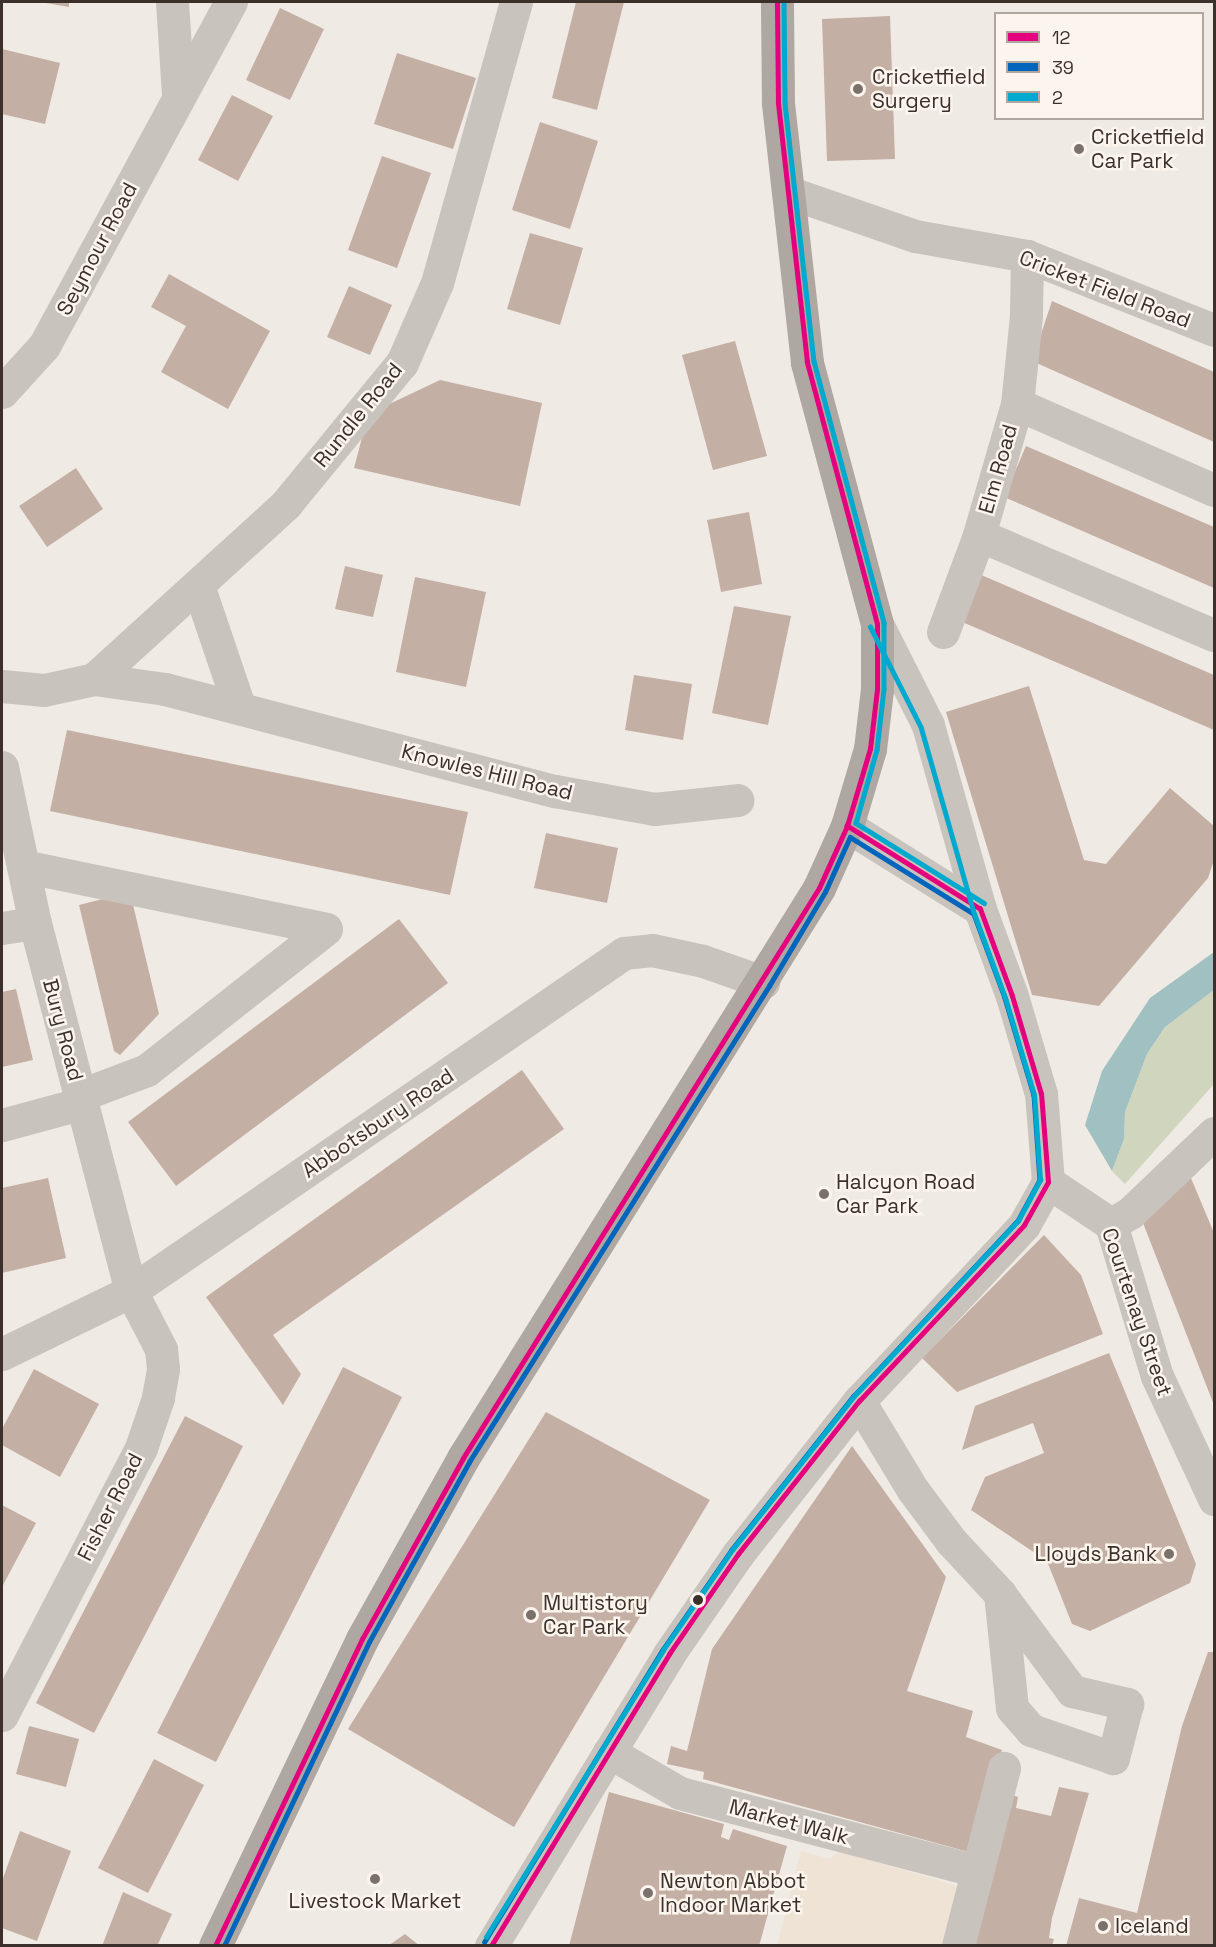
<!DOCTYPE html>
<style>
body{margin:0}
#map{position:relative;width:1216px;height:1947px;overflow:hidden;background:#f0eae4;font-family:"Space Grotesk",sans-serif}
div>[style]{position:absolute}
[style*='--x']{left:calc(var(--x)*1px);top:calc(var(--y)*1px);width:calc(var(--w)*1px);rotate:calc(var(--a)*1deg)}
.green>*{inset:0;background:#d0d5be}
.plaza>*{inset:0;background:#eee3d4}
.water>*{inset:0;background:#a0c0c1}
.building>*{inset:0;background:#c4afa5}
.minor>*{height:33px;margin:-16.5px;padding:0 16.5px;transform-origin:16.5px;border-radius:16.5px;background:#c9c3bd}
.major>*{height:33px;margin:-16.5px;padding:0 16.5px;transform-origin:16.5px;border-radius:16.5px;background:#aea7a2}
.bus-1>*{height:4.5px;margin:-2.25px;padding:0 2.25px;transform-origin:2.25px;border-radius:2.25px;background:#e5007d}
.bus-2>*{height:4.5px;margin:-2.25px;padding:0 2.25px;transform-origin:2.25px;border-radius:2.25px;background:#0065bd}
.bus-3>*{height:4.5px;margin:-2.25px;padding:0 2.25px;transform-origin:2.25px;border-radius:2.25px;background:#00a9ce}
.dots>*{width:16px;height:16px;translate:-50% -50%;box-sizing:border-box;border:3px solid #fbf5ed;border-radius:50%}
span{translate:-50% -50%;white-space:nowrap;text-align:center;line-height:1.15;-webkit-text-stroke:5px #fbf5ed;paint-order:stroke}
.poi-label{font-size:21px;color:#3b302a}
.left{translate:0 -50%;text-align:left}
.right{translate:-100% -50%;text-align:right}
.street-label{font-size:21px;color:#3b302a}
.frame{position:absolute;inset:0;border:3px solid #3b302a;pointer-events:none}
.legend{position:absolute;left:994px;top:12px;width:210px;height:108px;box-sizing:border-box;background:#fbf5ed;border:2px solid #aea69f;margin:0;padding:8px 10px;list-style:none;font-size:18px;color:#3b302a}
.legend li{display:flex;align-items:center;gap:12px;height:30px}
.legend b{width:30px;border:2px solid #aea69f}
</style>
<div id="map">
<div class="green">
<div style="clip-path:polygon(1214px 990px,1214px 1084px,1125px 1184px,1112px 1171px,1124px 1139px,1125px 1112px,1147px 1054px,1165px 1027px)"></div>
</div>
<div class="plaza">
<div style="clip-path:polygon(801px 1851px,830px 1859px,840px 1851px,971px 1890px,957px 1945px,777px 1946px)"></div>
</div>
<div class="water">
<div style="clip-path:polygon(1214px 952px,1214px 990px,1165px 1027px,1147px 1054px,1125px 1112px,1124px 1139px,1112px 1171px,1085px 1125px,1102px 1071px,1150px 998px)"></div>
</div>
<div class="building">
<div style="clip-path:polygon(40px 2px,69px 2px,69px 7px)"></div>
<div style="clip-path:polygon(576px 2px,624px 2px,597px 110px,552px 98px)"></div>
<div style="clip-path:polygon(280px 8px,324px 29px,290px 100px,246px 80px)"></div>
<div style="clip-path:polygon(890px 16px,895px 159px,827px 161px,822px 19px)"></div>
<div style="clip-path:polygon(2px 49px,60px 63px,45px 124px,2px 114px)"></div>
<div style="clip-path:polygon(397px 53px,476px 78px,453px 149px,374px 124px)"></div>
<div style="clip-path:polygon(232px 95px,273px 116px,238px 181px,198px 160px)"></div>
<div style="clip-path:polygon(540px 122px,598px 141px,570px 229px,512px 210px)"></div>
<div style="clip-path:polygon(382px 156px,431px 173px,397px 268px,348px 250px)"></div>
<div style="clip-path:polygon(530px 233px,583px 248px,560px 325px,507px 309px)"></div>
<div style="clip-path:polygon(169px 274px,270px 331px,228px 409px,161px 372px,186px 326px,151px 307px)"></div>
<div style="clip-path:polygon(349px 286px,392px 305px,370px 355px,327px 337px)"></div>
<div style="clip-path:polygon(1052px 301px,1214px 372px,1214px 442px,1032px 361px)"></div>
<div style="clip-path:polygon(735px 341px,767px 456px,713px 470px,682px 355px)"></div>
<div style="clip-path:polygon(440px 380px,542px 403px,520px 506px,354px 468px,364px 430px,381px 408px)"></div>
<div style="clip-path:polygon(1026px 446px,1214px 527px,1214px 588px,1004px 497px)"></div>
<div style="clip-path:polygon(76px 468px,103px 509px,47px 547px,19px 506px)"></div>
<div style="clip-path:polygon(749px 512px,762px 584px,721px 592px,707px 520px)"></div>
<div style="clip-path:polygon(345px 566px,383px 575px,373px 617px,335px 609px)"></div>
<div style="clip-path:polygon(972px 571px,1214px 675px,1214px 730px,953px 618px)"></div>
<div style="clip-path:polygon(415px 577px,486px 592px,466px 687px,396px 672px)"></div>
<div style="clip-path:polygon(734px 606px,791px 616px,768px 725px,712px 713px)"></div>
<div style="clip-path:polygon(634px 675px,692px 684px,683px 740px,625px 730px)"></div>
<div style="clip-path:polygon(1029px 686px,1084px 860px,1106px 864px,1170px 788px,1214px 826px,1214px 860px,1208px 878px,1099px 1006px,1032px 995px,946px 712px)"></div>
<div style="clip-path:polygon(67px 730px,468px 812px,450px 895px,50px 811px)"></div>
<div style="clip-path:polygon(546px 833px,618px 848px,607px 903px,534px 888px)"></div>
<div style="clip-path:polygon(130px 892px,159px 1014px,120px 1055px,114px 1051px,79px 905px)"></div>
<div style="clip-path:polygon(399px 919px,448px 983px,176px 1186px,128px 1122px)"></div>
<div style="clip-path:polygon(16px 989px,33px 1060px,2px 1067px,2px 992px)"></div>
<div style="clip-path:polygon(522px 1070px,564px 1129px,273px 1335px,301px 1374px,283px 1405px,206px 1297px)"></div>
<div style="clip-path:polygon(1188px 1171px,1214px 1233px,1214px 1405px,1143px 1223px)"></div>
<div style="clip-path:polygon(48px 1178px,66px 1258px,2px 1273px,2px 1188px)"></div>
<div style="clip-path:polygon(1044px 1235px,1081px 1275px,1103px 1334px,957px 1392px,922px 1358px)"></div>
<div style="clip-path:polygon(1109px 1353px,1196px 1564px,1190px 1583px,1090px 1631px,1072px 1624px,1047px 1561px,971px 1510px,985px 1477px,1044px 1453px,1033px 1423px,962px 1450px,975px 1406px)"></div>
<div style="clip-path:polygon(343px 1367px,402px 1397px,216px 1762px,157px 1733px)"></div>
<div style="clip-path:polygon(34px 1369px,99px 1404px,60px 1477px,2px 1445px,2px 1429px)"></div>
<div style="clip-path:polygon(546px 1412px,710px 1500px,514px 1827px,348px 1729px)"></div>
<div style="clip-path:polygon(185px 1416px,243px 1446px,94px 1733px,36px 1703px)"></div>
<div style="clip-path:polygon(852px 1446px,946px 1577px,907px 1691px,973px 1711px,966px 1737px,1002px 1750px,986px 1795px,1003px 1792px,1018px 1797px,1016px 1808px,1051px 1816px,1059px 1787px,1089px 1793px,1052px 1918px,1049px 1938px,1054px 1939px,1052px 1946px,960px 1946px,987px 1857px,703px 1779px,704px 1772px,667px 1764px,671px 1746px,687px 1751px,712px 1649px)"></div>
<div style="clip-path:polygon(2px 1505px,36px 1523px,2px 1587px)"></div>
<div style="clip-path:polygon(1208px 1652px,1214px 1652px,1214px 1946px,1066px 1946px,1079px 1898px,1137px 1913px,1182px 1726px)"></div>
<div style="clip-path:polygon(29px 1726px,79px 1739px,66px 1787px,16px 1774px)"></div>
<div style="clip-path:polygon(154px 1759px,204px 1785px,148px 1893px,98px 1868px)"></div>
<div style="clip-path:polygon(609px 1792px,724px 1824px,721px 1837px,729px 1840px,733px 1829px,787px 1846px,759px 1946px,569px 1946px)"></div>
<div style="clip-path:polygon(20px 1831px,71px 1851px,37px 1941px,2px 1928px,2px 1881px)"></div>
<div style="clip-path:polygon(123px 1892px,172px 1914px,157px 1946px,102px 1946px)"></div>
<div style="clip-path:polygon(405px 1934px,420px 1946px,388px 1946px)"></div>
</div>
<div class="minor">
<div style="--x:172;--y:2;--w:93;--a:86.3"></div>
<div style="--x:788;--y:192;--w:134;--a:19.1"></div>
<div style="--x:915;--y:236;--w:114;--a:10.1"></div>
<div style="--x:1027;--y:256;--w:201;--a:21.6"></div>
<div style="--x:1027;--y:256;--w:60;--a:91"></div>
<div style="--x:1026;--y:316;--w:88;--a:95.8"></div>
<div style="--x:1017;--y:404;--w:136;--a:106.2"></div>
<div style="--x:979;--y:535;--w:255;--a:23.1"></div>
<div style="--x:2;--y:392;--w:62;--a:-47.6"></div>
<div style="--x:44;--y:346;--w:392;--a:-61.5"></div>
<div style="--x:1017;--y:404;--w:215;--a:23.6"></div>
<div style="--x:198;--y:585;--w:128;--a:71.3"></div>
<div style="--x:943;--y:632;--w:103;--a:-69.6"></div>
<div style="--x:94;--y:679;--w:260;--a:-42.3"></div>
<div style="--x:286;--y:504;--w:183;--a:-50.6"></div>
<div style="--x:402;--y:363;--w:87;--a:-66.4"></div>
<div style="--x:437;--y:283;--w:292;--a:-74.3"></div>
<div style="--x:2;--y:686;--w:42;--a:5.4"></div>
<div style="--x:44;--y:690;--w:51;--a:-12.4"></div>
<div style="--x:94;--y:679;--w:72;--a:8"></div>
<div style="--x:165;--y:689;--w:403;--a:14.7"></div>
<div style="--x:555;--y:791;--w:101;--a:10.3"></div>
<div style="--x:654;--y:809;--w:84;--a:-6.1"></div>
<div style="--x:2;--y:767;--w:159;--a:78.1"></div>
<div style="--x:35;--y:923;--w:380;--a:75.4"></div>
<div style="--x:131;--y:1291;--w:65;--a:62.7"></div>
<div style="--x:161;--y:1349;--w:20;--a:84"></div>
<div style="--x:163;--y:1369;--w:29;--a:100"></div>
<div style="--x:158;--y:1398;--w:53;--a:108.8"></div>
<div style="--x:141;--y:1448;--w:301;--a:117.5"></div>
<div style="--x:847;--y:826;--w:157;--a:32"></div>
<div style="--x:23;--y:866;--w:309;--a:11.7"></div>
<div style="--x:326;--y:929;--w:228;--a:141.8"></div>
<div style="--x:147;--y:1070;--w:71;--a:159.3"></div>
<div style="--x:2;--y:928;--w:33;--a:-9"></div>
<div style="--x:2;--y:1125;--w:84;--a:-15.2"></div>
<div style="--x:1048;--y:1182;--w:76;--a:33.7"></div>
<div style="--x:1111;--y:1224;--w:159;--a:73.2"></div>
<div style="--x:1157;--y:1376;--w:136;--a:65.1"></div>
<div style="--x:1111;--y:1224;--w:22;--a:-30"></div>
<div style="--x:1130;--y:1213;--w:116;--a:-43.6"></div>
<div style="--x:2;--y:1354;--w:144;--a:-26"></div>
<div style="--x:131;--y:1291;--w:598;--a:-34.43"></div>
<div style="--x:624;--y:953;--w:28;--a:-6"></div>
<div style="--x:652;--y:950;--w:52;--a:12.2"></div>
<div style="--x:703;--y:961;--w:64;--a:19.3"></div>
<div style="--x:859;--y:1401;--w:104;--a:58.8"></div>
<div style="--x:913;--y:1490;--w:64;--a:53.3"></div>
<div style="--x:951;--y:1541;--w:72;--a:47.2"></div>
<div style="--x:1000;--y:1594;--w:121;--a:53.4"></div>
<div style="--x:1072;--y:1691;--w:57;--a:13.3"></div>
<div style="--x:1127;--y:1704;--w:56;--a:104.5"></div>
<div style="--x:1113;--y:1758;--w:87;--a:-161.1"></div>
<div style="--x:1031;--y:1730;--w:29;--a:-131"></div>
<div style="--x:1012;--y:1708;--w:115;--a:-96"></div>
<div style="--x:609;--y:1752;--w:82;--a:30"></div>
<div style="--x:680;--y:1793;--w:307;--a:14.7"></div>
<div style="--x:491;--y:1946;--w:342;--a:-58.6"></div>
<div style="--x:669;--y:1654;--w:121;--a:-55.4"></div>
<div style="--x:738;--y:1554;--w:195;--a:-51.7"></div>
<div style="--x:859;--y:1401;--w:241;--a:-46.8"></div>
<div style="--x:1024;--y:1225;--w:49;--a:-60.8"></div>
<div style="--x:1048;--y:1182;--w:88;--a:-94.5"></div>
<div style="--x:1041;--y:1094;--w:102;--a:-106.5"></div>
<div style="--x:1012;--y:996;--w:93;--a:-110.2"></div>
<div style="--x:980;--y:909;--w:191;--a:-105.8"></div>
<div style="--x:928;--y:725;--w:113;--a:-116.8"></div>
<div style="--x:958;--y:1946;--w:184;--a:-75.5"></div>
</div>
<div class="major">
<div style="--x:215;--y:1946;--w:340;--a:-64.4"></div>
<div style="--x:362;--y:1639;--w:207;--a:-60.8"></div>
<div style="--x:463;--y:1458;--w:672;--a:-58.01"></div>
<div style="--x:819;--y:888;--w:68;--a:-65.7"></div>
<div style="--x:847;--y:826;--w:80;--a:-73.4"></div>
<div style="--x:870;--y:749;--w:60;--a:-83.3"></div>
<div style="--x:877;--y:689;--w:65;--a:-90"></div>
<div style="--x:877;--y:624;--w:271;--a:-105"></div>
<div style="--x:807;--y:362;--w:261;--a:-96.4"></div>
<div style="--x:778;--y:103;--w:101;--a:-90.6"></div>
</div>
<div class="bus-1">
<div style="--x:215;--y:1946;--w:340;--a:-64.4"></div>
<div style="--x:362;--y:1639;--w:207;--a:-60.8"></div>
<div style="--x:463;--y:1458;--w:672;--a:-58.01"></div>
<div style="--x:819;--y:888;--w:68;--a:-65.7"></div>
<div style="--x:847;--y:826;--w:80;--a:-73.4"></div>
<div style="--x:870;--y:749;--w:60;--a:-83.3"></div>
<div style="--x:877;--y:689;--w:65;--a:-90"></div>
<div style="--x:877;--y:624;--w:271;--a:-105"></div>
<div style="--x:807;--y:362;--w:261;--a:-96.4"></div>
<div style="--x:778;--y:103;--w:101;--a:-90.6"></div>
<div style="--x:491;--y:1946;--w:342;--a:-58.6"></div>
<div style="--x:669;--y:1654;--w:121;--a:-55.4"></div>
<div style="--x:738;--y:1554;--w:195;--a:-51.7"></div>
<div style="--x:859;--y:1401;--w:241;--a:-46.8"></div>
<div style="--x:1024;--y:1225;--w:49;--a:-60.8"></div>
<div style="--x:1048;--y:1182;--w:88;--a:-94.5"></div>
<div style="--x:1041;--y:1094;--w:102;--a:-106.5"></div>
<div style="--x:1012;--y:996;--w:93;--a:-110.2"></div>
<div style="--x:980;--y:909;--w:157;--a:-148"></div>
</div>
<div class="bus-2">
<div style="--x:224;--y:1946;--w:337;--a:-64.5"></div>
<div style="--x:369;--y:1642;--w:206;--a:-60.9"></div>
<div style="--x:469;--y:1462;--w:563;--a:-57.78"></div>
<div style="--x:769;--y:986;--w:109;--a:-59.2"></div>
<div style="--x:825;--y:892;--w:60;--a:-65.6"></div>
<div style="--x:850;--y:837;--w:146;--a:31.8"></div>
<div style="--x:974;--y:914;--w:90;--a:69.7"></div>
<div style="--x:1005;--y:998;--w:101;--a:73.4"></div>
<div style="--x:1034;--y:1095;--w:85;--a:86"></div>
<div style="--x:1040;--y:1180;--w:47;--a:118.2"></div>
<div style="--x:1018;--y:1221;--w:240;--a:133.1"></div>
<div style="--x:854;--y:1396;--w:196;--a:128.4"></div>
<div style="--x:732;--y:1550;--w:121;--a:124.6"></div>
<div style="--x:663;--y:1650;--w:342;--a:121.4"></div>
</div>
<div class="bus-3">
<div style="--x:784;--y:2;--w:101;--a:89.4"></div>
<div style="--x:785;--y:103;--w:260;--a:83.6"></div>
<div style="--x:814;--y:361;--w:271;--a:75"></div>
<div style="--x:884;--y:623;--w:66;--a:90"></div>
<div style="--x:884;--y:689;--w:61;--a:96.5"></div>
<div style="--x:877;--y:750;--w:76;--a:106"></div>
<div style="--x:856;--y:823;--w:151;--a:32"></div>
<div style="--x:486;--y:1937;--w:337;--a:-58.3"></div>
<div style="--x:663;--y:1650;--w:121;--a:-55.4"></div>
<div style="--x:732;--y:1550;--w:196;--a:-51.6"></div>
<div style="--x:854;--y:1396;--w:240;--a:-46.9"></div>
<div style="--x:1018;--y:1221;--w:47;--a:-61.8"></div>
<div style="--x:1040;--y:1180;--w:85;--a:-94"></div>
<div style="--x:1034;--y:1095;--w:101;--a:-106.6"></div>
<div style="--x:1005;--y:998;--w:93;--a:-110.2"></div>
<div style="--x:973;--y:911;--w:190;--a:-105.9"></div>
<div style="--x:921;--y:728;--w:113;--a:-116.8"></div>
</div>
<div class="dots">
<div style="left:858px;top:89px;background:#7a716b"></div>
<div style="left:1079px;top:149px;background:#7a716b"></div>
<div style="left:824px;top:1194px;background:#7a716b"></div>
<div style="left:1169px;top:1554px;background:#7a716b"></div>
<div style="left:698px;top:1600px;background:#3b302a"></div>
<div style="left:531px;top:1615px;background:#7a716b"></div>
<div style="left:375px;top:1879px;background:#7a716b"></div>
<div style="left:648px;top:1893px;background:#7a716b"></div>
<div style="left:1103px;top:1926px;background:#7a716b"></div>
</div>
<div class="poi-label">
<span class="left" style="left:872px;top:89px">Cricketfield<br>Surgery</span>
<span class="left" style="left:1091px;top:149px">Cricketfield<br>Car Park</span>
<span class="left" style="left:836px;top:1194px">Halcyon Road<br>Car Park</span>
<span class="right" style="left:1157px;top:1554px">Lloyds Bank</span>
<span class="left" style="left:543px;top:1615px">Multistory<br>Car Park</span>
<span class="left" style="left:660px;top:1893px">Newton Abbot<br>Indoor Market</span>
<span style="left:375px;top:1901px">Livestock Market</span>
<span class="left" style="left:1115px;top:1926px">Iceland</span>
</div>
<div class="street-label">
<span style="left:97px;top:249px;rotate:-62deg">Seymour Road</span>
<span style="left:1105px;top:289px;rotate:21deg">Cricket Field Road</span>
<span style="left:358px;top:415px;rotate:-51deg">Rundle Road</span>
<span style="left:998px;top:469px;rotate:-74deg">Elm Road</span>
<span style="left:487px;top:772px;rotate:14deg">Knowles Hill Road</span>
<span style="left:63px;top:1030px;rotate:75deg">Bury Road</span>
<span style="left:378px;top:1123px;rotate:-34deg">Abbotsbury Road</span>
<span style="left:1137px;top:1312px;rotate:71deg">Courtenay Street</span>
<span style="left:110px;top:1507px;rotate:-63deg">Fisher Road</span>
<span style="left:789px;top:1822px;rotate:15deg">Market Walk</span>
</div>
<div class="frame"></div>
<ul class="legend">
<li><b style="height:8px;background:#e5007d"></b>12</li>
<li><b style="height:8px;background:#0065bd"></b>39</li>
<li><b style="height:8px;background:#00a9ce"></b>2</li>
</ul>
</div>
